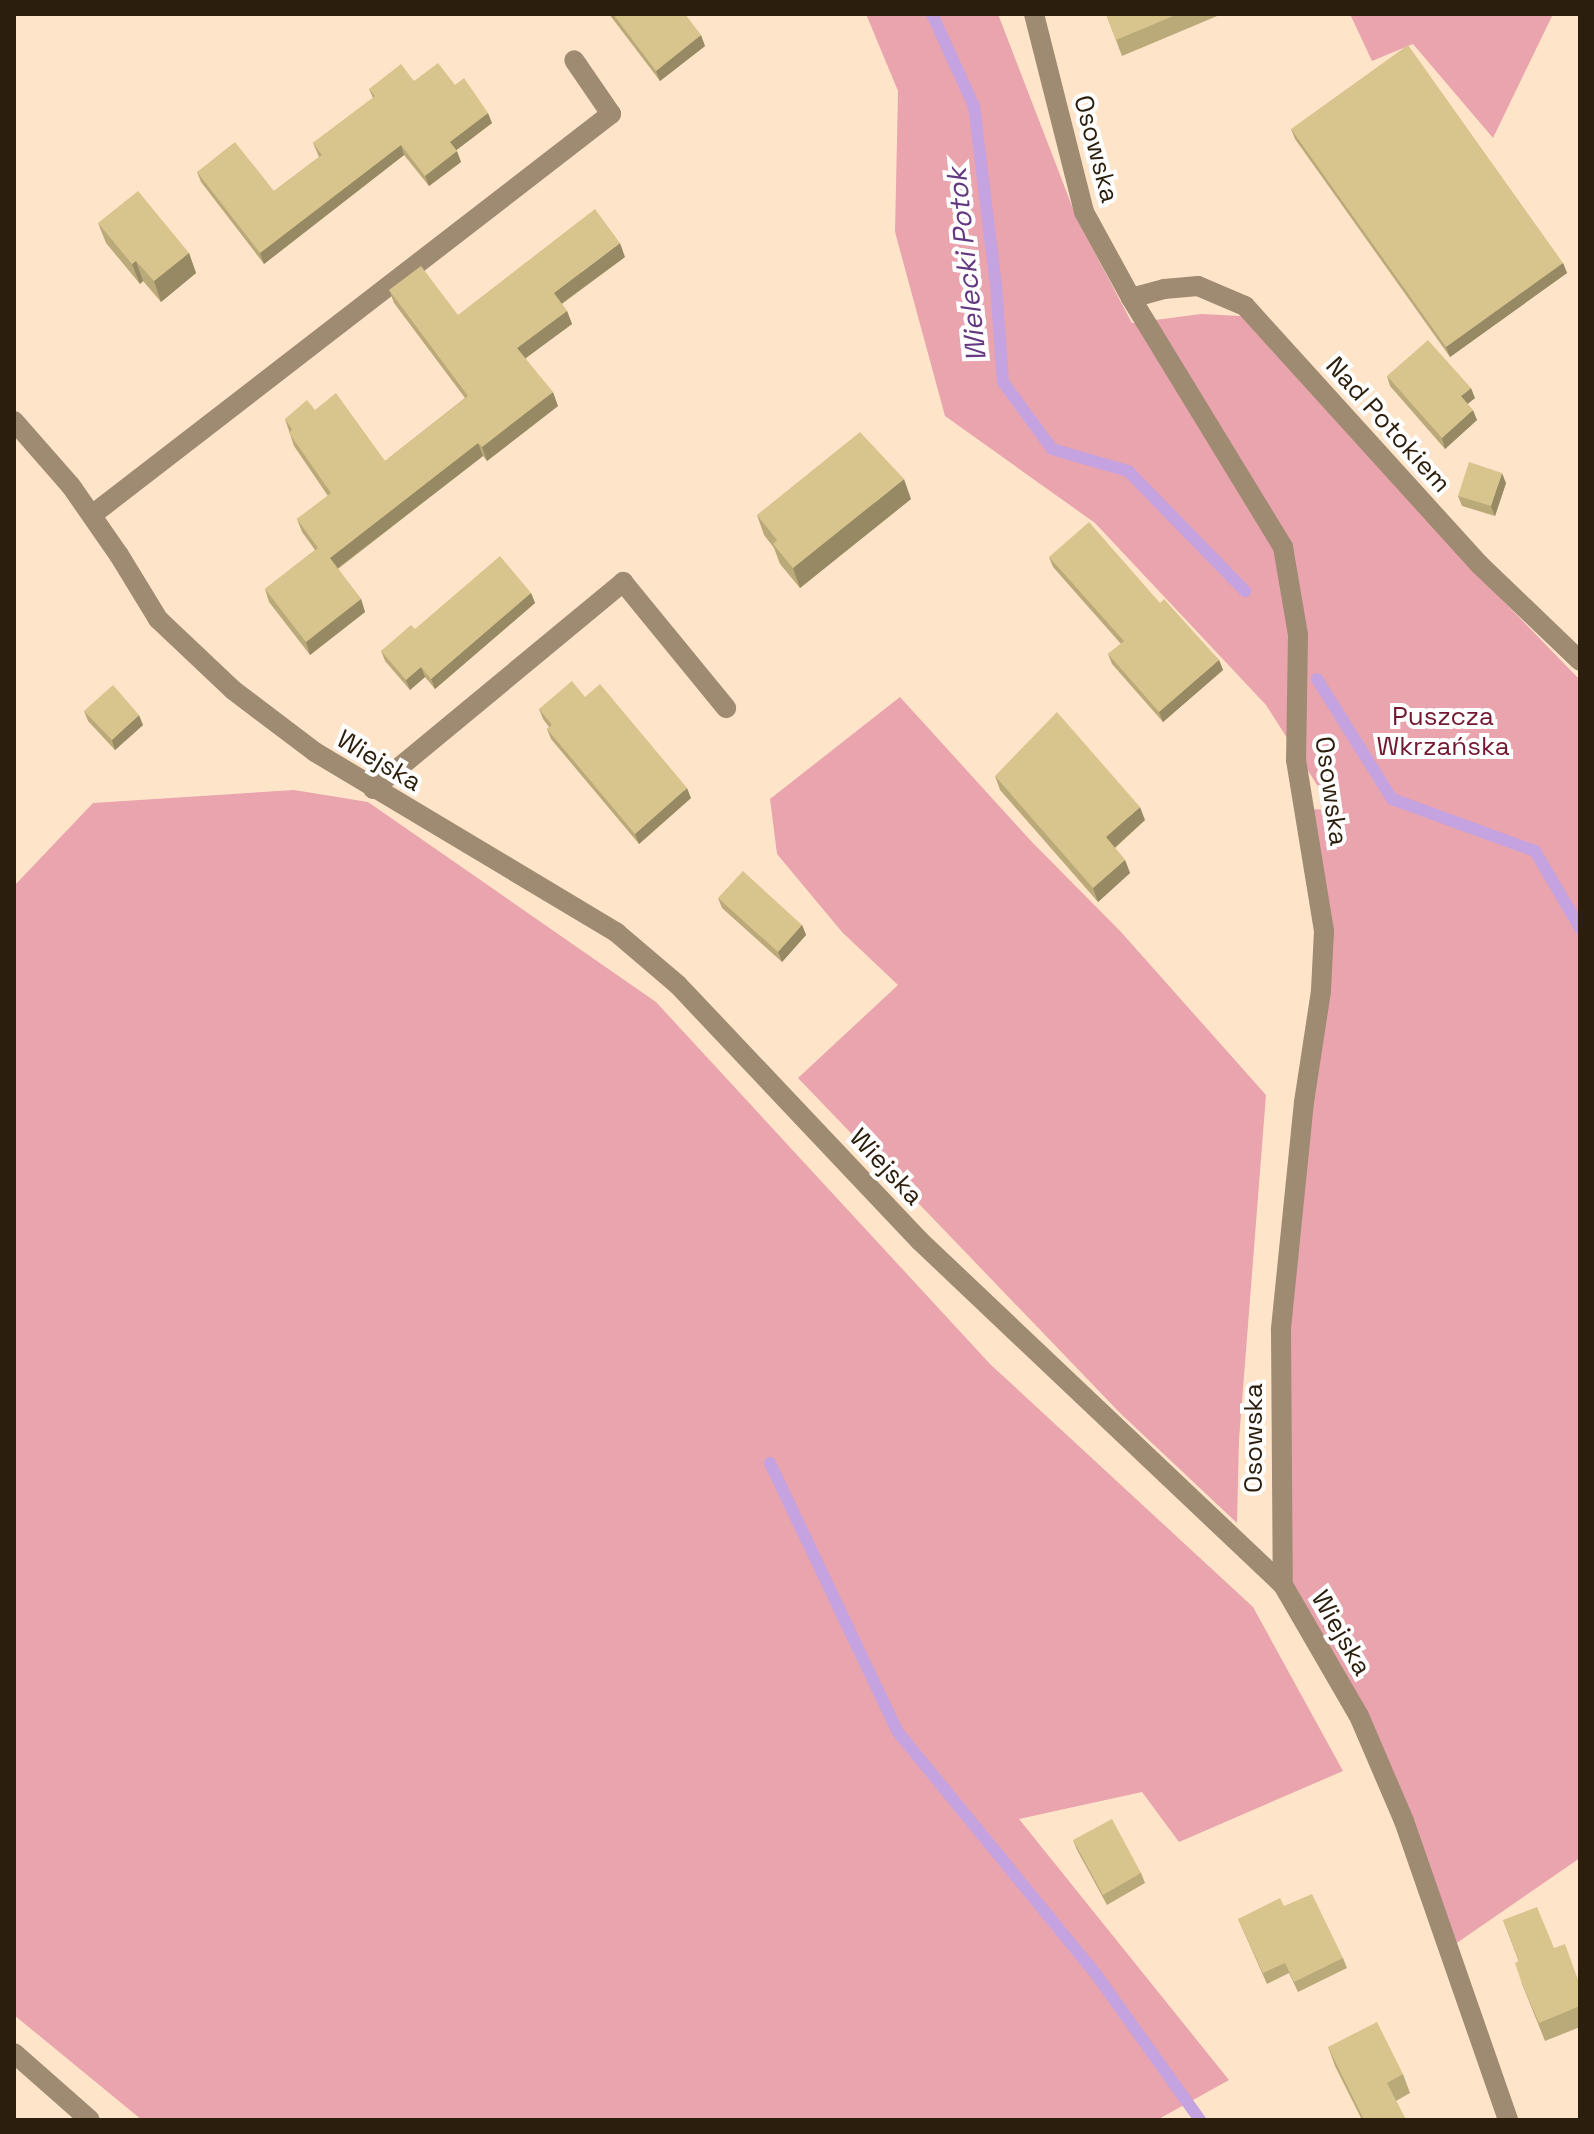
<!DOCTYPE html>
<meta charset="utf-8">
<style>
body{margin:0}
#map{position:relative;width:1594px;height:2134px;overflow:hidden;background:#fee5ca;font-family:"Space Grotesk",sans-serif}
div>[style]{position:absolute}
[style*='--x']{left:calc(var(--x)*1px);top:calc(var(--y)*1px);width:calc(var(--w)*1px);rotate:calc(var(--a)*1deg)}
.green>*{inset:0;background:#eaa4ad}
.stream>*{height:12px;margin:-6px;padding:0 6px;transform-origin:6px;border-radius:6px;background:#c5a2e0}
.minor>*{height:20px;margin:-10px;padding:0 10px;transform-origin:10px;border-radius:10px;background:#9f8a72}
.wall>*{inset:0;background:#baa979}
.shaded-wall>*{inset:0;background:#978963}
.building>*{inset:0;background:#d8c48d}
span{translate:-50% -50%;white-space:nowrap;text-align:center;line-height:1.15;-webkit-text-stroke:8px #fff;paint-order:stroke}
.street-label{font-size:26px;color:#2c1e0c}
.park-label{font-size:26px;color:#721931}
.water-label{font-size:28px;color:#653982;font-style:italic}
.frame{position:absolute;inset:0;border:16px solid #2c1e0c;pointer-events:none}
</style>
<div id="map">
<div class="green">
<div style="clip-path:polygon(866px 14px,998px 14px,1077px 219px,1132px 323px,1201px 314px,1241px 316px,1478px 575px,1580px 680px,1580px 1858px,1448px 1949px,1404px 1821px,1283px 1585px,1279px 1456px,1321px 991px,1306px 809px,1333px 810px,1266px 705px,1095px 523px,945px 416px,895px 232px,898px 91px)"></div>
<div style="clip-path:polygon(1350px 14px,1553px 14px,1493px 138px,1413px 44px,1372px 61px)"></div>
<div style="clip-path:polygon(900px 697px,1031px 841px,1121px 932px,1266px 1095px,1239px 1440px,1237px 1523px,1120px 1413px,798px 1078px,898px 985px,842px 932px,777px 854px,770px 799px)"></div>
<div style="clip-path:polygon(294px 790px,368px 802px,656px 1002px,990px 1364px,1253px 1607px,1343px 1771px,1179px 1842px,1142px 1792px,1019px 1819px,1229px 2080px,1157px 2120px,142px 2120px,14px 2015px,14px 886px,93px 803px)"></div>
</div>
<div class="stream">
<div style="--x:932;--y:14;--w:101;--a:65.5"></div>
<div style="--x:974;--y:106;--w:181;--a:83"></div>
<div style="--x:996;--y:286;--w:96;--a:85.8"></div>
<div style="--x:1003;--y:382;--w:83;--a:53.8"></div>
<div style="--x:1052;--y:449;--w:79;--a:16.1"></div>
<div style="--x:1128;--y:471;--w:168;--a:45.7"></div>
<div style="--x:1317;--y:679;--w:142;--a:58"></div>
<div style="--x:1392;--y:799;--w:152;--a:20"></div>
<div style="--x:1535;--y:851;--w:89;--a:59.7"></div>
<div style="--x:770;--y:1463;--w:297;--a:64.6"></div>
<div style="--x:897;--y:1731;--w:318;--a:50.7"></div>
<div style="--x:1098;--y:1977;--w:176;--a:54.5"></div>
</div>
<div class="minor">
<div style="--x:1034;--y:14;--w:204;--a:75.8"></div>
<div style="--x:1084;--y:212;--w:98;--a:61.3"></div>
<div style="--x:1131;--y:298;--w:292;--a:58.6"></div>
<div style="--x:1283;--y:547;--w:89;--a:80.3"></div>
<div style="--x:1298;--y:635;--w:125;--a:90.9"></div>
<div style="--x:1296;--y:760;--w:173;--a:80.7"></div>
<div style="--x:1324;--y:931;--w:60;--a:92.9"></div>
<div style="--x:1321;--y:991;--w:112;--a:98.7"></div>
<div style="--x:1304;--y:1102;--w:229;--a:95.8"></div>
<div style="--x:1281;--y:1330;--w:255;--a:89.6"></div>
<div style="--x:1131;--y:298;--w:34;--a:-15"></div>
<div style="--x:1164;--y:289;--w:34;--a:-5"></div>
<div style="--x:1198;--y:286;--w:51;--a:23.1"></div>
<div style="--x:1245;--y:306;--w:348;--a:47.8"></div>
<div style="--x:1479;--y:564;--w:140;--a:43.8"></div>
<div style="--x:14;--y:421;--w:86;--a:48.8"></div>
<div style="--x:71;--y:486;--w:84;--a:55.2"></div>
<div style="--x:119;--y:555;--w:75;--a:58.6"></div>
<div style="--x:158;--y:619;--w:103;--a:43.4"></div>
<div style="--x:233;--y:690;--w:103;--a:37.1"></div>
<div style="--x:315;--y:752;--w:352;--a:30.9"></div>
<div style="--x:617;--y:933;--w:80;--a:40.4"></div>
<div style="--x:678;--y:985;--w:352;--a:46.6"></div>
<div style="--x:920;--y:1241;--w:500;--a:43.46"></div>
<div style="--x:1283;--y:1585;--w:151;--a:59.9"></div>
<div style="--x:1359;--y:1716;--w:114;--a:66.8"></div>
<div style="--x:1404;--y:1821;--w:317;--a:70.8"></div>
<div style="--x:92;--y:515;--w:656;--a:-37.69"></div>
<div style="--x:611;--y:114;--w:65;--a:-124.4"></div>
<div style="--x:373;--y:789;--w:325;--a:-39.6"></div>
<div style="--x:623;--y:582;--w:163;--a:50.7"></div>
<div style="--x:14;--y:2053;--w:101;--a:41.4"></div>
</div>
<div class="wall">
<div style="clip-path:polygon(609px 14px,685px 14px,705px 46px,660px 81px)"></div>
<div style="clip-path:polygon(1106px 14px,1222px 14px,1122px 56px)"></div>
<div style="clip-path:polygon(414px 81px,455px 85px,492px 123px,456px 150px,461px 162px,429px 186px,404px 155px,264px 264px,201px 182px,197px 172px,274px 191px,319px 157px,313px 143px,373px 98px,369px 89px)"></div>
<div style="clip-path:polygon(1291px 129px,1563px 263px,1567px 273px,1450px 357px,1295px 139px)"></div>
<div style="clip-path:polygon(98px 223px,189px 253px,196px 273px,161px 302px,143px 281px,140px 284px,106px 243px)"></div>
<div style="clip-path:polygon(625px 257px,562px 304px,567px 311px,572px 324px,525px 358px,558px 406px,487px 461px,483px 456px,338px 569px,361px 599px,365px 612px,310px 655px,269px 602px,265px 589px,315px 550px,302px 532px,297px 519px,328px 496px,294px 446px,285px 419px,315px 410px,385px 461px,465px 398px,394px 303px,389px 290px,458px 315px)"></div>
<div style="clip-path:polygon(1387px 376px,1475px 398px,1467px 404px,1477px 420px,1445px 449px,1390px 386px)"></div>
<div style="clip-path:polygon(1506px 483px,1495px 516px,1462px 506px,1458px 496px)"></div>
<div style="clip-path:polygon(911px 499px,800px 588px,780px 564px,774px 548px,764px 535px,757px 515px)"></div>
<div style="clip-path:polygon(1049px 557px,1160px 603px,1219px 660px,1223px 670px,1163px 722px,1112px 664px,1108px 654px,1121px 644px,1053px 567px)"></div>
<div style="clip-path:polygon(531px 593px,535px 603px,435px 689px,425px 677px,410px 690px,385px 661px,381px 651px,415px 629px)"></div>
<div style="clip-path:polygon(585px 697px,691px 798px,639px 844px,551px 739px,547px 729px,549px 727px,543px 719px,539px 709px)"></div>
<div style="clip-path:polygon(84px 711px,143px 725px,115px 750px,88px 721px)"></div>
<div style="clip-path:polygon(995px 776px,1145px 820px,1115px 848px,1125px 860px,1130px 873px,1098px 902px,1000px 790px)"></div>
<div style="clip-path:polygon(718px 898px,802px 925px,806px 935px,782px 962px,722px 908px)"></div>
<div style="clip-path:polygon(1073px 1840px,1141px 1873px,1145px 1883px,1107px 1905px,1077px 1850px)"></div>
<div style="clip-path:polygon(1284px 1906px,1343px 1958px,1347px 1968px,1298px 1992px,1289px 1973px,1267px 1984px,1238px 1919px)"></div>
<div style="clip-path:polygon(1503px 1920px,1554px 1948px,1580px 1985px,1580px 2027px,1545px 2041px,1522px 1984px,1519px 1962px)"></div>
<div style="clip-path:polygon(1328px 2047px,1403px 2074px,1410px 2093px,1396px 2101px,1406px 2120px,1362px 2120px,1335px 2066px)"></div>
</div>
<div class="shaded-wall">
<div style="clip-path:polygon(701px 35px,705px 46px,660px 81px,656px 71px)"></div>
<div style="clip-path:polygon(488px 113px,492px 123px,454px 152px,450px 142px)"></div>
<div style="clip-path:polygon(401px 145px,404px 155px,264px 264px,260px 253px)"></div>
<div style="clip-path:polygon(457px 151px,461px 162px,429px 186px,425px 176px)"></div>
<div style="clip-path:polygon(620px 243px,625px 257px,558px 306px,554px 293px)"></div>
<div style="clip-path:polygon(189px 253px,196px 273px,161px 302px,154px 281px)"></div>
<div style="clip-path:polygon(136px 261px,143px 281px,140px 284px,132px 264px)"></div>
<div style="clip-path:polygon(1563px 263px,1567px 273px,1450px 357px,1446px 347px)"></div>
<div style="clip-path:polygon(567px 311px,572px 324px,522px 361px,517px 348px)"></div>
<div style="clip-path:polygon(1471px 388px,1475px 398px,1464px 407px,1461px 396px)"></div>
<div style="clip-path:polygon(553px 392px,558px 406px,487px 461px,482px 447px)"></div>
<div style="clip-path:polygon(1473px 410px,1477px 420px,1445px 449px,1442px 438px)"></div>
<div style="clip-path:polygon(478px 443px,483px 456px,334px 571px,330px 558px)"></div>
<div style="clip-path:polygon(1502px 473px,1506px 483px,1495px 516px,1491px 506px)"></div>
<div style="clip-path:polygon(904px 479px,911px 499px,800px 588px,793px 568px)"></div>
<div style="clip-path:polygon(531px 593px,535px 603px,435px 689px,431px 679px)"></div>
<div style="clip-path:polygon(361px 599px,365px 612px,310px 655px,306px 642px)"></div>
<div style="clip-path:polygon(1219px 660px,1223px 670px,1163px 722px,1159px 712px)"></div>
<div style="clip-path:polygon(421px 667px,425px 677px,410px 690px,406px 680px)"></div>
<div style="clip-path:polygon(139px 715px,143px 725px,115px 750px,112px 740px)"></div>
<div style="clip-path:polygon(687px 788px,691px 798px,639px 844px,635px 834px)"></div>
<div style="clip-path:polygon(1140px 807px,1145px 820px,1111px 851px,1106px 837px)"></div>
<div style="clip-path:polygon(1125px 860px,1130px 873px,1098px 902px,1093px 888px)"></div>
<div style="clip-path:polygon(802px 925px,806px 935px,782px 962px,778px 952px)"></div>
</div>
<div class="building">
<div style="clip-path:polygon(613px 14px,685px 14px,701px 35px,656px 71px)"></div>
<div style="clip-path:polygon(1106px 14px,1178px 14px,1116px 40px)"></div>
<div style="clip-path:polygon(1408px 45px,1563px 263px,1446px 347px,1291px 129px)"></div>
<div style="clip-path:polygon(438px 63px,455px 85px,464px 78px,488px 113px,450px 142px,457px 151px,425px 176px,401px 145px,260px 253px,197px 172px,235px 142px,274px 191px,322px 155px,313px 143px,375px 96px,369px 89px,401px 64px,414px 81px)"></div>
<div style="clip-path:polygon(138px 191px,189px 253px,154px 281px,136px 261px,132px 264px,98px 223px)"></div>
<div style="clip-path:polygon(595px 209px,620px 243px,554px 293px,567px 311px,517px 348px,553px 392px,482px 447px,478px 443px,330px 558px,361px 599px,306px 642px,265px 589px,318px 548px,297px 519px,331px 493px,289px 433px,292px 429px,285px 419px,307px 400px,315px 410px,336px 393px,385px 461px,468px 396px,389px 290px,421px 266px,458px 315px)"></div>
<div style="clip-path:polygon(1428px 340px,1471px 388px,1461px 396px,1473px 410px,1442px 438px,1387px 376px)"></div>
<div style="clip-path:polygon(860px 432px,904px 479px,793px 568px,773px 544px,777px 540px,757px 515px)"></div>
<div style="clip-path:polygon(1469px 462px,1502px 473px,1491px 506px,1458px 496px)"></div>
<div style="clip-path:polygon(1089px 522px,1160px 603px,1164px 599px,1219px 660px,1159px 712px,1108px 654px,1124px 641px,1049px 557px)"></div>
<div style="clip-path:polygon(500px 556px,531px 593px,431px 679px,421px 667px,406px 680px,381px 651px,411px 625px,415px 629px)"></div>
<div style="clip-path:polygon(572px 681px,585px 697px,600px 684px,687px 788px,635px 834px,547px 729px,552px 725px,539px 709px)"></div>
<div style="clip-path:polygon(113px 685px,139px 715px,112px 740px,84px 711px)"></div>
<div style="clip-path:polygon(1057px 712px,1140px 807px,1106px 837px,1125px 860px,1093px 888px,995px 776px)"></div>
<div style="clip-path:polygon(743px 871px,802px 925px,778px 952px,718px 898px)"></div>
<div style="clip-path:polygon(1112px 1819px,1141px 1873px,1103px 1895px,1073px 1840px)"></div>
<div style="clip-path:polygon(1312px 1894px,1343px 1958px,1294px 1982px,1285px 1963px,1263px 1973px,1238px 1919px,1280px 1898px,1284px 1906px)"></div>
<div style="clip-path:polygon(1537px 1907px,1554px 1948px,1565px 1944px,1580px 1985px,1580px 2006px,1539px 2023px,1522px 1984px,1515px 1963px,1519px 1961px,1503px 1920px)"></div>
<div style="clip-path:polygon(1377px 2022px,1403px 2074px,1387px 2083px,1406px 2120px,1364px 2120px,1328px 2047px)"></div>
</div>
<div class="street-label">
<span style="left:1096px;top:149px;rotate:75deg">Osowska</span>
<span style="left:1388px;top:425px;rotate:48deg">Nad Potokiem</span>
<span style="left:379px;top:761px;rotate:31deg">Wiejska</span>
<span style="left:1331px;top:791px;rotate:82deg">Osowska</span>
<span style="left:886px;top:1167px;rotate:47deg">Wiejska</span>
<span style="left:1254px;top:1438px;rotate:-90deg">Osowska</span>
<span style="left:1341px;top:1633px;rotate:60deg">Wiejska</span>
</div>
<div class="park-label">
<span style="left:1443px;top:732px">Puszcza<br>Wkrzańska</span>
</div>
<div class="water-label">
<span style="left:966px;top:265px;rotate:-96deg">Wielecki Potok</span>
</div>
<div class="frame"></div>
</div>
